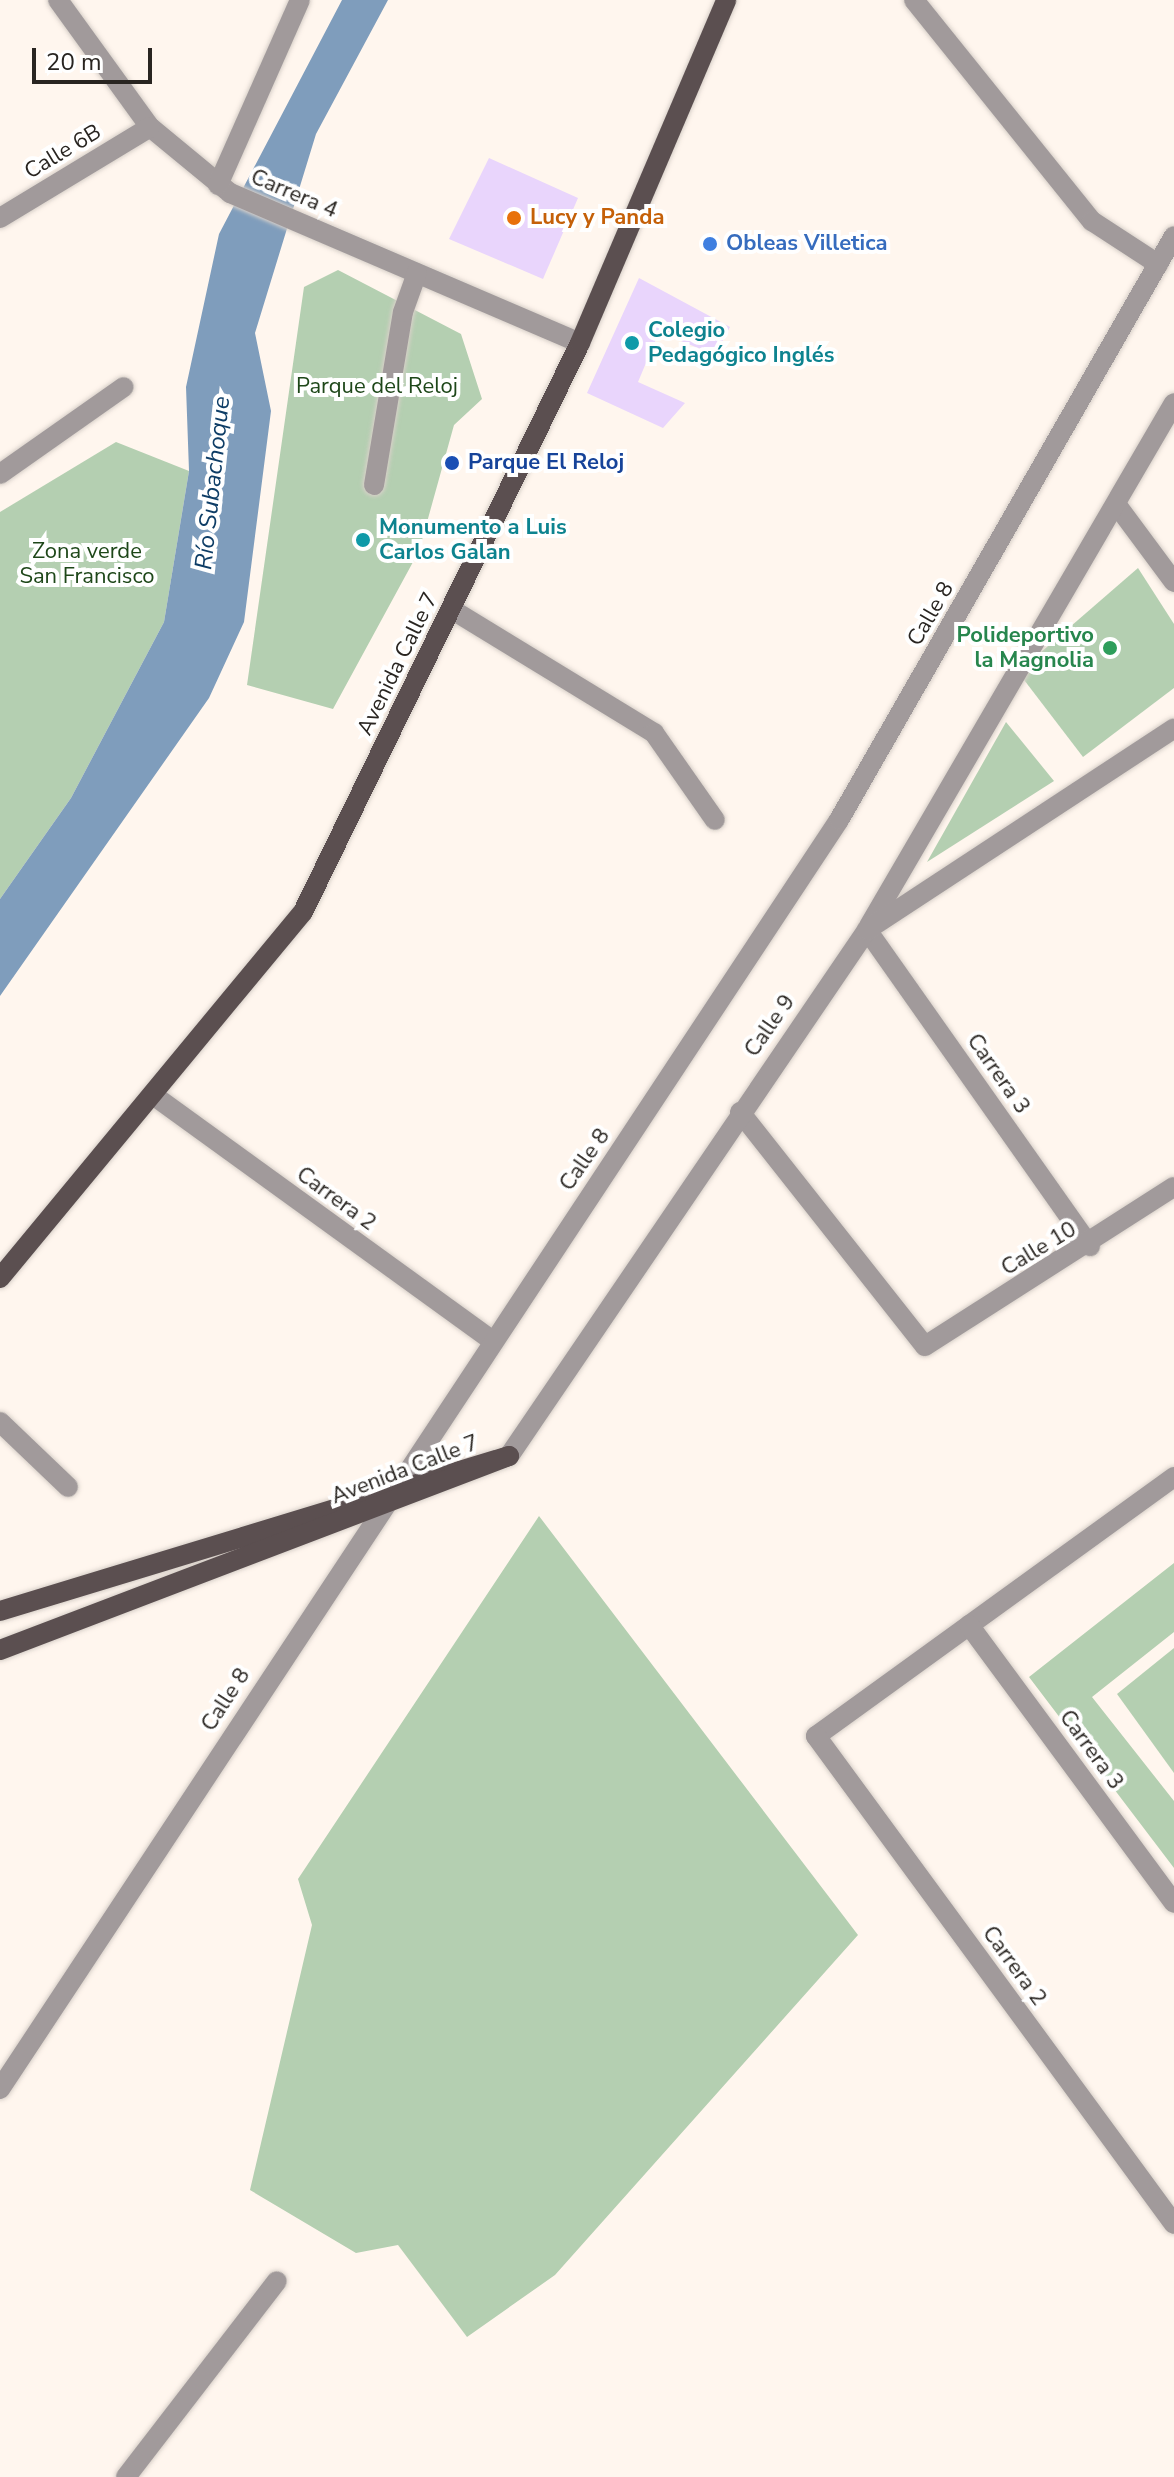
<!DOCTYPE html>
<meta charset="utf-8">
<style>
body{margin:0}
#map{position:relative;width:1174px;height:2477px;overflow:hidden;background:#fff6ee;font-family:"Nunito Sans",sans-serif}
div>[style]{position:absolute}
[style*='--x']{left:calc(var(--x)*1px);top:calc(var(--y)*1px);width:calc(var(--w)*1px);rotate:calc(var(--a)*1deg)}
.green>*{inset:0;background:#b4cfb1}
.water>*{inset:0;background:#7f9dbc}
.building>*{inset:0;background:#e9d5fc}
.roads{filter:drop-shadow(0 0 2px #d8d0c9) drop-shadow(0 0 2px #d8d0c9)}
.minor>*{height:20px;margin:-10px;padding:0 10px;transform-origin:10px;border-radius:10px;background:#a19a9b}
.major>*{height:20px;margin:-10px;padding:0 10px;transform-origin:10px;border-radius:10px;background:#5b4f50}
.dots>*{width:22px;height:22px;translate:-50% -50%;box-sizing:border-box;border:4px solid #fff;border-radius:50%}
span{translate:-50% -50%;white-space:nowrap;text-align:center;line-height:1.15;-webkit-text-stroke:8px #fff;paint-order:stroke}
.street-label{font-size:22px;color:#292521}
.food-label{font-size:22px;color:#c56008;font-weight:700}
.left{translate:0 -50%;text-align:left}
.shop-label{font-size:22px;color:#366cbe;font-weight:700}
.culture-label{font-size:22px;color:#0d838f;font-weight:700}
.park-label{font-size:22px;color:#1e4719}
.transit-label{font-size:22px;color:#164399;font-weight:700}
.leisure-label{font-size:22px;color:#27864d;font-weight:700}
.right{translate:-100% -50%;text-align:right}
.water-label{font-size:24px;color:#0e3d66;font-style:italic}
.scale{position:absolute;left:32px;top:48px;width:120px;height:36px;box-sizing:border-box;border:4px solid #292521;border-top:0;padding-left:10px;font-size:24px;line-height:28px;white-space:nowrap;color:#292521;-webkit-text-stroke:6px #fff;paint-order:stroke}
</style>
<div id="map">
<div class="green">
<div style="clip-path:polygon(338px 270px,461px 334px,482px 399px,454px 425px,419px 551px,333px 709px,247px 685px,304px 287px)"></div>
<div style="clip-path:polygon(116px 442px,189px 471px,164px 622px,71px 798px,0 899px,0 512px)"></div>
<div style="clip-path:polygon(1138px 568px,1174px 624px,1174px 688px,1083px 757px,1018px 672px)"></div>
<div style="clip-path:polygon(1006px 722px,1054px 781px,927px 862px)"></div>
<div style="clip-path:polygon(539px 1516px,858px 1935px,555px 2275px,467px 2337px,398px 2245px,356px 2253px,250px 2190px,312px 1925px,298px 1879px)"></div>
<div style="clip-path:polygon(1174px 1563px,1174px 1632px,1092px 1697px,1174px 1801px,1174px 1868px,1029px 1677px)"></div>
<div style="clip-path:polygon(1174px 1648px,1174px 1773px,1117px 1694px)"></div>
</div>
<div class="water">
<div style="clip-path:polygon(342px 0,388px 0,316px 134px,255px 333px,271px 411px,244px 622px,209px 698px,0 996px,0 899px,71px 798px,164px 622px,189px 471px,186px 387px,219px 234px)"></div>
</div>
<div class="building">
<div style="clip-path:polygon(489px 158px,578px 198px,543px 279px,449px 239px)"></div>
<div style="clip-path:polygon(639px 278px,730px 327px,715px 355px,659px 332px,638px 382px,685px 403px,663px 428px,587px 393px)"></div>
</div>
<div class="roads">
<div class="minor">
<div style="--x:58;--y:0;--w:157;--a:54.1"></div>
<div style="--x:150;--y:127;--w:104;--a:39.5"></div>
<div style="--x:230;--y:193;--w:381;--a:23.2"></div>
<div style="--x:914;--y:0;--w:284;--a:51.2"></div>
<div style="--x:1092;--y:221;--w:79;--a:33.1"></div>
<div style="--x:218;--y:185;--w:202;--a:-66.1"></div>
<div style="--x:0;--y:218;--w:175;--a:-31.2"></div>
<div style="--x:0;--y:474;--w:151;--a:-35.1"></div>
<div style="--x:374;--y:485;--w:175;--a:-80.5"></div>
<div style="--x:403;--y:312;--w:41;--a:-70.3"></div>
<div style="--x:1116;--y:504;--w:97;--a:53.4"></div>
<div style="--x:451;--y:609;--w:238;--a:31.4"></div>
<div style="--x:654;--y:733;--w:106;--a:55"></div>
<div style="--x:869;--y:926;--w:605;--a:-59.75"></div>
<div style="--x:867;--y:930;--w:387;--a:54.8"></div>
<div style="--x:153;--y:1095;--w:417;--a:35.9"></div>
<div style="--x:740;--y:1112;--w:298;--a:51.7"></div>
<div style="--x:925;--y:1346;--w:295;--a:-32.6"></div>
<div style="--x:0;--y:1422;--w:94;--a:43.7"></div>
<div style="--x:509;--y:1456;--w:636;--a:-55.76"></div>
<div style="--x:867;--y:930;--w:367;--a:-33.3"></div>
<div style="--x:1174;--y:1477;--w:442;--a:144.1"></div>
<div style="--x:816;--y:1736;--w:605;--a:53.74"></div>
<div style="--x:969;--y:1625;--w:345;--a:53.6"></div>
<div style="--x:0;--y:2089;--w:1521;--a:-56.53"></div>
<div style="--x:839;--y:820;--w:673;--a:-60.16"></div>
<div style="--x:126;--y:2477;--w:247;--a:-52.4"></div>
</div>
<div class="major">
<div style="--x:0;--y:1278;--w:475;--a:-50.4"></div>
<div style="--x:303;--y:912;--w:633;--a:-64.04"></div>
<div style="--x:580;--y:343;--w:373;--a:-66.9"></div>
<div style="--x:0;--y:1611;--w:532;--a:-16.94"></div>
<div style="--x:509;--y:1456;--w:545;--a:159.14"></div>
</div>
</div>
<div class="dots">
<div style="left:514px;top:218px;background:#e8710a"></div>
<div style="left:710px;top:244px;background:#3f7fe0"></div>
<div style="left:632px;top:343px;background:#0f9aa8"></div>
<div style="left:452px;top:463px;background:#1a4fb4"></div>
<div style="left:363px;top:540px;background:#0f9aa8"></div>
<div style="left:1110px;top:648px;background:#2e9e5b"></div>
</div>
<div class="street-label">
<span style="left:63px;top:152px;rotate:-31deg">Calle 6B</span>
<span style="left:294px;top:194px;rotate:23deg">Carrera 4</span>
<span style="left:931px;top:614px;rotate:-60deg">Calle 8</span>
<span style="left:398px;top:664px;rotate:-64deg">Avenida Calle 7</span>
<span style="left:770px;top:1026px;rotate:-55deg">Calle 9</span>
<span style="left:998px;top:1074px;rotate:55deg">Carrera 3</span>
<span style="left:585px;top:1160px;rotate:-55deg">Calle 8</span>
<span style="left:336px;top:1199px;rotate:36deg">Carrera 2</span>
<span style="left:1039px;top:1249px;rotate:-31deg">Calle 10</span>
<span style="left:405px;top:1470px;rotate:-21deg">Avenida Calle 7</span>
<span style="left:226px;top:1700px;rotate:-57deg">Calle 8</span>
<span style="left:1091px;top:1750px;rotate:54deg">Carrera 3</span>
<span style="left:1014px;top:1966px;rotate:54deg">Carrera 2</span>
</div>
<div class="food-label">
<span class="left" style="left:530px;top:218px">Lucy y Panda</span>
</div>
<div class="shop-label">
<span class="left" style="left:726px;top:244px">Obleas Villetica</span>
</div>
<div class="culture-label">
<span class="left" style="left:648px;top:343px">Colegio<br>Pedagógico Inglés</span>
<span class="left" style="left:379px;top:540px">Monumento a Luis<br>Carlos Galan</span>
</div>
<div class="park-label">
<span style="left:377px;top:387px">Parque del Reloj</span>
<span style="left:87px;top:564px">Zona verde<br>San Francisco</span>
</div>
<div class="transit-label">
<span class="left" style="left:468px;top:463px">Parque El Reloj</span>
</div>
<div class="leisure-label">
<span class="right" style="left:1094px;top:648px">Polideportivo<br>la Magnolia</span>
</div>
<div class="water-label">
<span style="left:213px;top:483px;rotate:-84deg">Río Subachoque</span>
</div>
<div class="scale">20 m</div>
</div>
